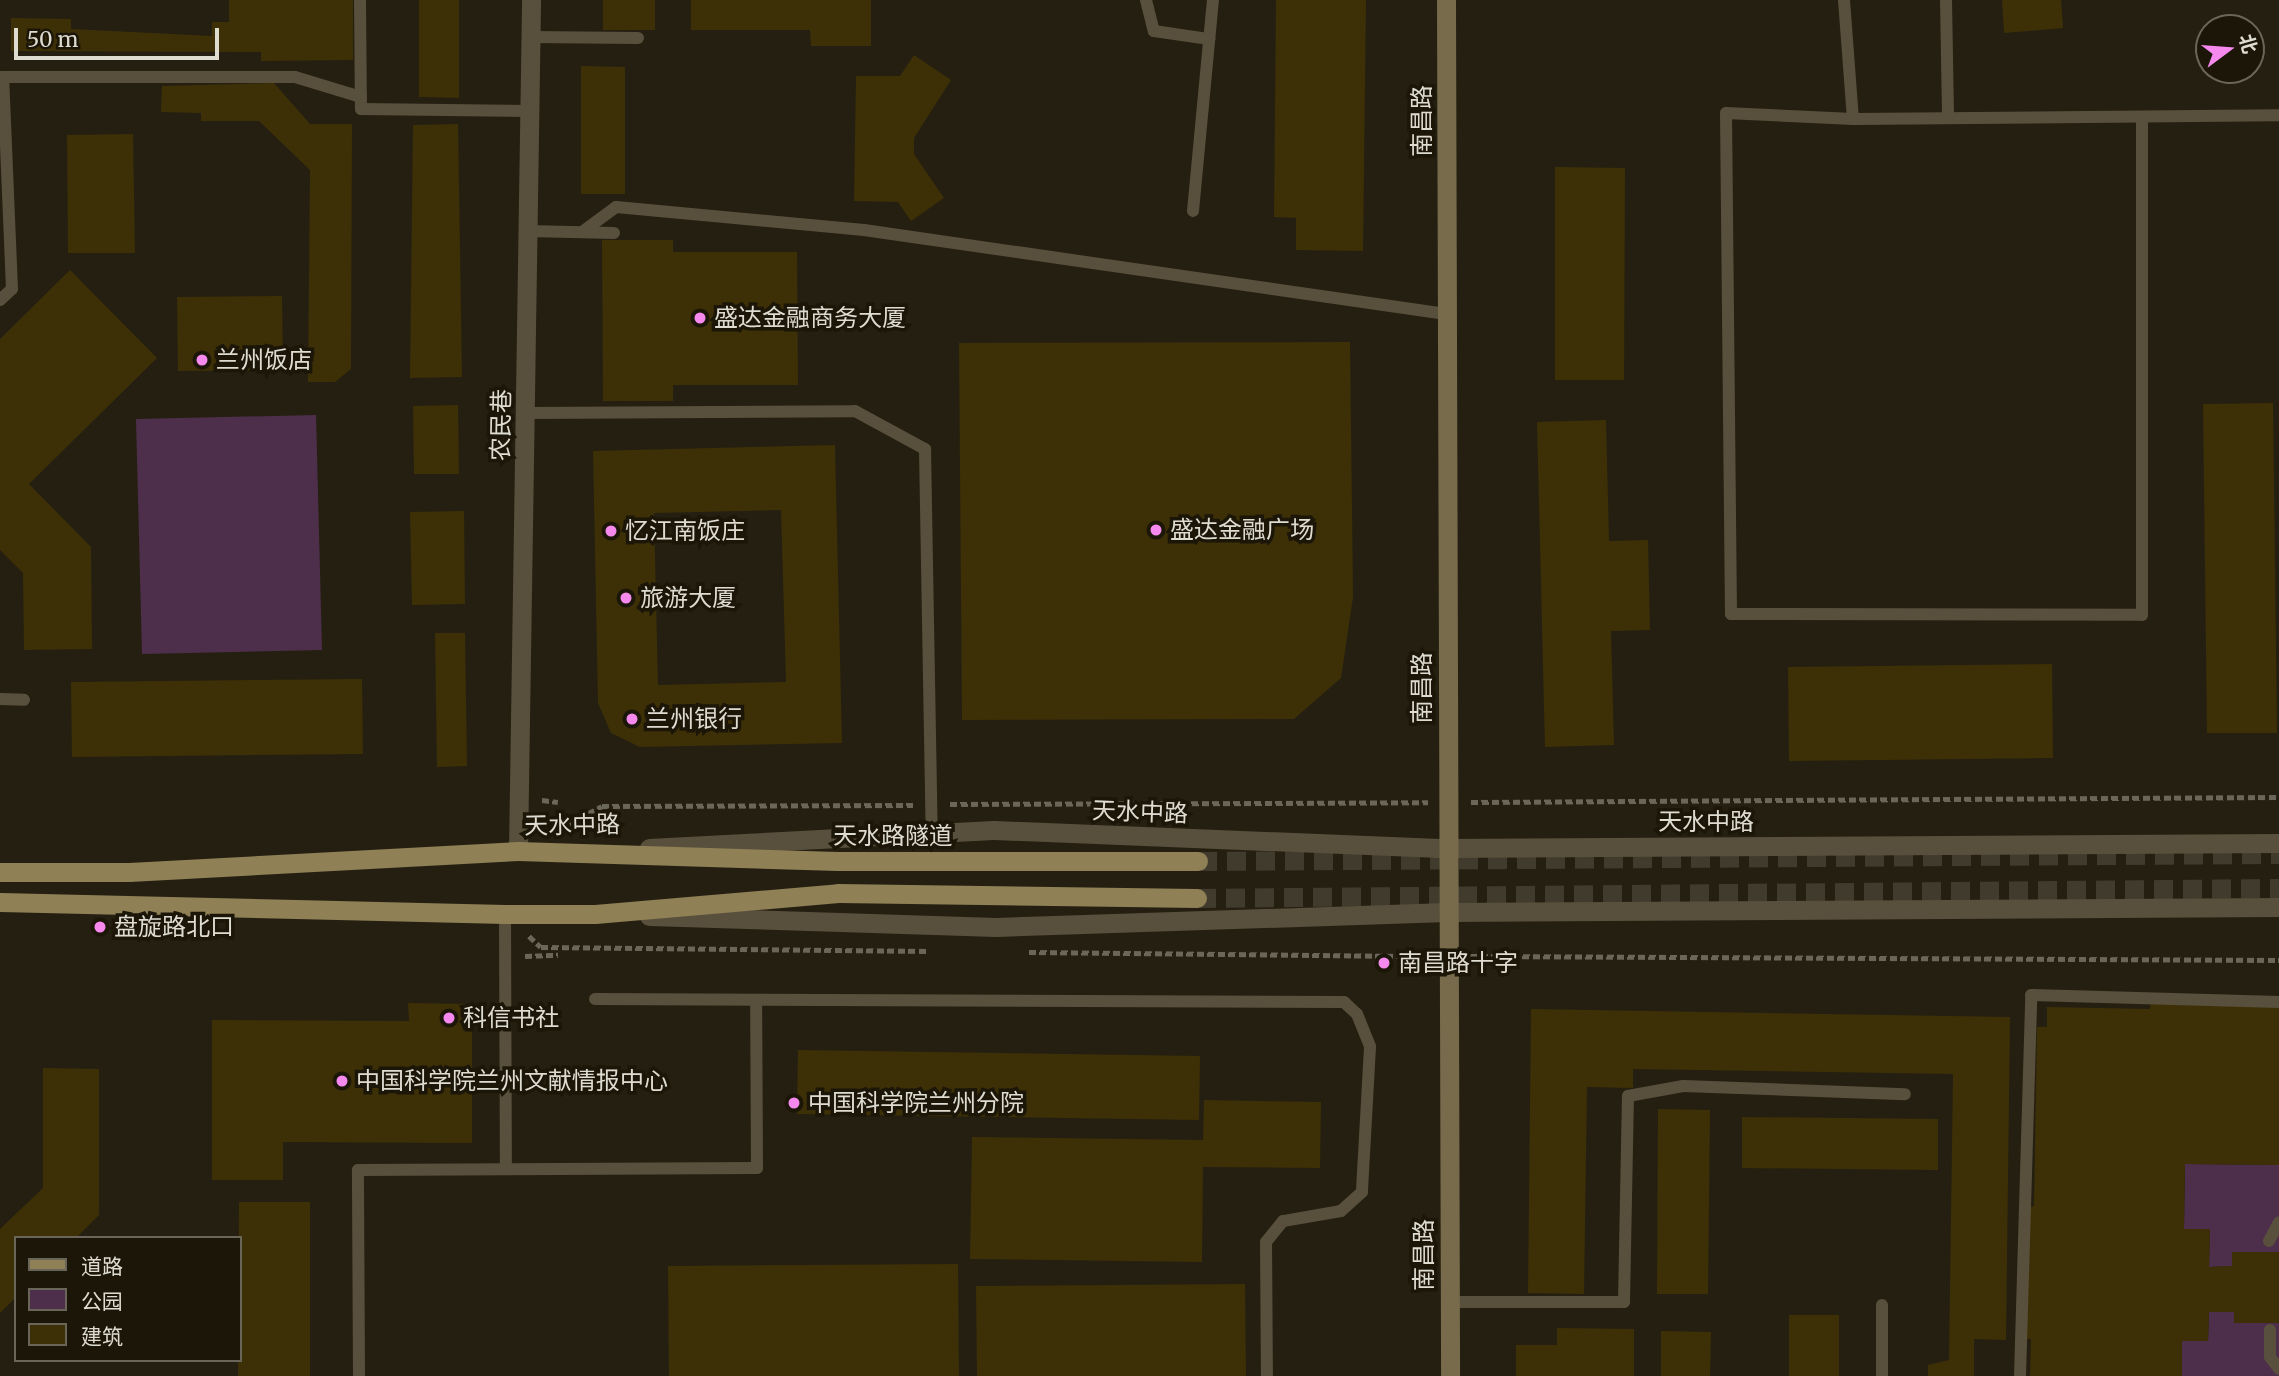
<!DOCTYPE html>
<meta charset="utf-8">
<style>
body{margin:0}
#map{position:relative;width:2279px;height:1376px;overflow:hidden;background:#251f11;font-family:Merriweather,"Noto Sans SC",serif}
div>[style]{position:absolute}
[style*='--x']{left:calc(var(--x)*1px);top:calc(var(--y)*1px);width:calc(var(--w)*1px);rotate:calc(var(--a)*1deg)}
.green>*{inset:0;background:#4e2f4b}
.building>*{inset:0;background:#3d3007}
.primary-tunnel>*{height:19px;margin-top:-9.5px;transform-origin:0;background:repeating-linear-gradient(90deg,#413b2e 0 19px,transparent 0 29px)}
.path>*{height:4.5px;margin-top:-2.25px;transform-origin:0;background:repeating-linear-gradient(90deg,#6a6659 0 7px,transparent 0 10.5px)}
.service>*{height:12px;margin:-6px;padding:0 6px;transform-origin:6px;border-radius:6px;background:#58503c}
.tertiary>*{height:19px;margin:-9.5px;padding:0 9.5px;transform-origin:9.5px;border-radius:9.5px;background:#58503c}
.secondary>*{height:19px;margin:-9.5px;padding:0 9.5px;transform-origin:9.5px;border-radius:9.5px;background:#776b4b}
.primary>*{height:19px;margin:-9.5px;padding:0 9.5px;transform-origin:9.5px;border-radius:9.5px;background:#8f8056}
.dots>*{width:19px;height:19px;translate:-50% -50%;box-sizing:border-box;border:4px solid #1b1608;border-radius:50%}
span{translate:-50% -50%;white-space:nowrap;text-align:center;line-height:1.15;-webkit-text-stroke:7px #1b1608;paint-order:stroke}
.street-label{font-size:24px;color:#dedbd1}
.poi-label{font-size:24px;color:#dedbd1}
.left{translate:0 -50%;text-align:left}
.legend{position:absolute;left:14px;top:1236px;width:228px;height:126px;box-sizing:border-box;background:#1b1608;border:2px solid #696558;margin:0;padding:9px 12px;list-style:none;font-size:21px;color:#dedbd1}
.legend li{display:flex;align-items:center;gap:14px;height:35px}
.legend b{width:35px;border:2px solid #696558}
.north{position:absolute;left:2195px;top:14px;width:70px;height:70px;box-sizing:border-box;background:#1b1608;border:2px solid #696558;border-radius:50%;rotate:74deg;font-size:19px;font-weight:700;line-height:28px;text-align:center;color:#dedbd1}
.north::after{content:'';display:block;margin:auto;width:24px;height:32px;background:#f689ed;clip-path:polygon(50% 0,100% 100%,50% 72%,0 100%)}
.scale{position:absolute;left:14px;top:28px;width:205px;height:32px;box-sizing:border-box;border:4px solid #dedbd1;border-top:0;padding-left:9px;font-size:21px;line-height:24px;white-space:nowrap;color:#dedbd1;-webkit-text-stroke:5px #1b1608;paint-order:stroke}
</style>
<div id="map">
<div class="green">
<div style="clip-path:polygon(316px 415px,322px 650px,142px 654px,136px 419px)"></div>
<div style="clip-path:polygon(2185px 1164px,2279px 1165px,2279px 1252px,2233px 1252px,2232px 1266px,2209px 1267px,2210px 1229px,2184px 1229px)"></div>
<div style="clip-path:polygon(2209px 1312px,2234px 1312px,2235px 1323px,2279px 1323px,2279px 1376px,2182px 1376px,2182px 1341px,2208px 1341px)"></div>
</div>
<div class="building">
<div style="clip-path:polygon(229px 0,353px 0,353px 60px,261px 61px,261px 52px,11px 51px,11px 18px,71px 19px,71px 29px,212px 36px,212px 22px,229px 22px)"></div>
<div style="clip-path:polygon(419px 0,459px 0,459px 98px,419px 97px)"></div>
<div style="clip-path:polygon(603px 0,655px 0,655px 30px,603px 30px)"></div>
<div style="clip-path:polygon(691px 0,871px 0,871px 46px,811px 46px,810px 30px,691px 30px)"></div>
<div style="clip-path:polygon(1276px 0,1366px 0,1363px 251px,1296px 250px,1296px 218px,1274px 217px)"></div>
<div style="clip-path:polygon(2002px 0,2061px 0,2063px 28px,2004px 33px)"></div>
<div style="clip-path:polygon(914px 55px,951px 80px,914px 138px,914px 154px,944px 198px,911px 221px,898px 202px,854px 201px,856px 76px,900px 76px)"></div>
<div style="clip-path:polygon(581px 66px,625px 67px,625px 194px,581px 194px)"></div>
<div style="clip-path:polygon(274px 83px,310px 124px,352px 124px,351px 369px,335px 382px,308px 382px,310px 170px,259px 121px,201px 121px,201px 113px,161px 112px,162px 86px)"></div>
<div style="clip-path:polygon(458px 124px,462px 377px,410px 378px,413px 125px)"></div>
<div style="clip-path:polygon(133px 134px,135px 253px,68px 253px,67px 135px)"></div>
<div style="clip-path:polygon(1555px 167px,1625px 168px,1624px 380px,1555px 380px)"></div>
<div style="clip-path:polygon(602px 240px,673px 240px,673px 252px,797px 252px,798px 385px,673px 385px,673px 401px,603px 401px)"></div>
<div style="clip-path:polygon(70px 270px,157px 358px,29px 484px,91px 547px,92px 649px,24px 650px,23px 573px,0 550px,0 339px)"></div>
<div style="clip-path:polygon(282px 296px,283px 370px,178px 371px,177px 297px)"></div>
<div style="clip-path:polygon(1350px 342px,1353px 597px,1341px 678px,1294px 719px,962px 720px,959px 343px)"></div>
<div style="clip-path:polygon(2273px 403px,2277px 733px,2207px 733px,2203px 404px)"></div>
<div style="clip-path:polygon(458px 405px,459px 474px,414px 474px,413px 406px)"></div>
<div style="clip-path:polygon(1606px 420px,1609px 541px,1648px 540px,1650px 630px,1611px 631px,1614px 745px,1545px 747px,1537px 422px)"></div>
<div style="clip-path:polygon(evenodd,835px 445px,842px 743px,640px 747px,611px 733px,598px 703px,593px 451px,835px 445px,781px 510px,786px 682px,658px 685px,654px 513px,781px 510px)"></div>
<div style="clip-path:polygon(464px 511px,465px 604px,412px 605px,410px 512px)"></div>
<div style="clip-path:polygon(435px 633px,465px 633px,467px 766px,437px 767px)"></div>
<div style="clip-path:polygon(2052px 664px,2053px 758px,1789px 761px,1788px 667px)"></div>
<div style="clip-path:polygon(362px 679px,363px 754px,72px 757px,71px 682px)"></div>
<div style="clip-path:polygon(2151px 1001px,2279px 1003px,2279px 1165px,2185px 1164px,2184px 1229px,2210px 1229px,2209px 1267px,2232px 1266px,2232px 1252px,2279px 1252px,2279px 1323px,2234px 1323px,2234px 1312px,2209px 1312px,2208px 1341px,2182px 1341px,2182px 1376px,2030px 1376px,2031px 1339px,2023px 1339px,2024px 1209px,2034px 1206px,2037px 1027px,2047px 1027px,2047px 1007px,2150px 1009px)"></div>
<div style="clip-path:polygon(408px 1003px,472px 1004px,472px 1143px,283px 1142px,283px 1180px,212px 1180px,212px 1020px,409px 1021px)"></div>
<div style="clip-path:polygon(1531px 1009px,2010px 1017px,2006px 1340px,1974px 1339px,1974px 1376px,1928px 1376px,1928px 1365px,1949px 1360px,1953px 1074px,1633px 1069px,1633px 1088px,1587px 1087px,1584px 1294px,1528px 1293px)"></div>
<div style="clip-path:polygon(798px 1050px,1200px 1056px,1199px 1120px,797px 1114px)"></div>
<div style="clip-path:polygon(43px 1068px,99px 1069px,99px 1215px,76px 1238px,16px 1238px,16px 1297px,0 1313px,0 1229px,43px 1188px)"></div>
<div style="clip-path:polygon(1204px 1100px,1321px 1102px,1320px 1168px,1203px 1167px,1202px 1262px,970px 1259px,972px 1137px,1203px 1140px)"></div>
<div style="clip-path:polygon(1658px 1109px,1710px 1110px,1708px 1294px,1657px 1294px)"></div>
<div style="clip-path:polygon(1742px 1117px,1938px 1119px,1938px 1170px,1742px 1168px)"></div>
<div style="clip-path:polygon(239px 1202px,310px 1202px,310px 1376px,238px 1376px)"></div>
<div style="clip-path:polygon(958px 1264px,959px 1376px,669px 1376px,668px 1266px)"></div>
<div style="clip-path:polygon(1245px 1284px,1246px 1376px,977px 1376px,976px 1286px)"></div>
<div style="clip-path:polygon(1789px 1315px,1839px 1315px,1839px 1376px,1789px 1376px)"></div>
<div style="clip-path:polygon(1557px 1328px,1634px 1329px,1634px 1376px,1516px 1376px,1516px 1345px,1557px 1345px)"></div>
<div style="clip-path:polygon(1661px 1331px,1711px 1332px,1710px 1376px,1661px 1376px)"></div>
</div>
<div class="primary-tunnel">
<div style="--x:1198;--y:861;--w:1081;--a:-0.37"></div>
<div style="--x:1197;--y:898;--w:1082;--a:-0.53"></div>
</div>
<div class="path">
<div style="--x:542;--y:800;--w:16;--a:7"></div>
<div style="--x:1471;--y:802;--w:808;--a:-0.35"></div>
<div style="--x:950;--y:804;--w:478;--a:-0.2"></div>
<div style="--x:560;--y:828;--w:47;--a:-27.6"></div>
<div style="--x:602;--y:806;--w:311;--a:-0.2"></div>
<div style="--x:529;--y:936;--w:16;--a:43"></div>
<div style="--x:541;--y:947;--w:388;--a:0.6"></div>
<div style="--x:1029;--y:952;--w:397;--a:0.6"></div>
<div style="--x:525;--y:956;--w:33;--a:-2"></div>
<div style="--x:1470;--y:956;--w:809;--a:0.28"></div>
</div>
<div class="service">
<div style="--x:360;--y:0;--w:109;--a:89.5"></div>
<div style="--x:361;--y:109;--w:168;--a:0.7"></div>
<div style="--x:1146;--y:0;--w:32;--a:76"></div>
<div style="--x:1154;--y:31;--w:56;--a:8.3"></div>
<div style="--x:1844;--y:0;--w:119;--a:85.7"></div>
<div style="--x:1853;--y:119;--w:426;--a:-0.5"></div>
<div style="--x:1946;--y:0;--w:116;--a:89"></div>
<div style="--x:530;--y:37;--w:108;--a:0.5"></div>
<div style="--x:0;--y:77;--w:295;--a:0"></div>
<div style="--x:295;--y:77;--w:69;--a:16.9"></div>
<div style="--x:1853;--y:119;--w:127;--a:-177.3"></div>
<div style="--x:1726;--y:113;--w:501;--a:89.43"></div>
<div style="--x:1731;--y:614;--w:411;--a:0.1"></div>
<div style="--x:2142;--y:615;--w:496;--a:-90"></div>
<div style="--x:1193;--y:211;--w:212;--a:-84.6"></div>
<div style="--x:528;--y:231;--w:86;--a:1.3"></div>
<div style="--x:582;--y:232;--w:42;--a:-36.3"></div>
<div style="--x:616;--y:207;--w:249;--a:5.3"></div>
<div style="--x:864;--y:230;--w:588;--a:8.21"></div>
<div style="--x:0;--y:300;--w:16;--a:-43"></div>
<div style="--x:12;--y:289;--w:212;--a:-92.4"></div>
<div style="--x:525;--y:413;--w:330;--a:-0.3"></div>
<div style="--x:855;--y:411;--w:80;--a:28.5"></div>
<div style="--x:925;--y:449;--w:384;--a:89"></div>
<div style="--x:0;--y:699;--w:24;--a:2"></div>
<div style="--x:505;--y:914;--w:255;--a:89.8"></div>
<div style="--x:595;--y:999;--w:749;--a:0.23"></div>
<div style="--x:1344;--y:1002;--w:18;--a:43"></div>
<div style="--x:1357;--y:1014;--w:35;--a:68"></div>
<div style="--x:1370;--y:1047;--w:145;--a:93.2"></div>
<div style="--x:1362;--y:1192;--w:28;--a:138"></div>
<div style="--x:1341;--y:1211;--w:59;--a:170.2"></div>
<div style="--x:1283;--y:1221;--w:27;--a:129"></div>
<div style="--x:1266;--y:1242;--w:134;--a:89.6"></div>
<div style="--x:2269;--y:1241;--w:21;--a:-62"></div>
<div style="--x:1449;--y:1302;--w:175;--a:0"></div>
<div style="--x:1624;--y:1302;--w:206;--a:-88.9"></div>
<div style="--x:1628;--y:1096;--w:56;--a:-10.3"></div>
<div style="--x:1683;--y:1086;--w:222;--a:2.1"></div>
<div style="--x:1882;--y:1305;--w:71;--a:90"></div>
<div style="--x:2270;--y:1330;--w:27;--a:90"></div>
<div style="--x:2270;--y:1357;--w:15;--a:53"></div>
<div style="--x:359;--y:1376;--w:206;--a:-90.3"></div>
<div style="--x:358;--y:1170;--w:399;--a:-0.3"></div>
<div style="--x:757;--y:1168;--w:168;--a:-90.3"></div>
<div style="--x:2020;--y:1376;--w:381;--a:-88.3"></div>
<div style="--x:2031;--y:995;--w:248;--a:1.6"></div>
</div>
<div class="tertiary">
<div style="--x:649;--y:848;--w:345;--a:-3"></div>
<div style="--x:994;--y:830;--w:452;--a:2.3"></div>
<div style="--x:1446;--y:848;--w:833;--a:-0.34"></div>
<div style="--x:518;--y:851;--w:851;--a:-89.12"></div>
<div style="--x:649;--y:916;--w:347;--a:1.8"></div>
<div style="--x:996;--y:927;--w:451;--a:-1.9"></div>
<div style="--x:1447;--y:912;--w:832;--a:-0.34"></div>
</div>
<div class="secondary">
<div style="--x:1446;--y:0;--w:1376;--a:89.83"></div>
</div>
<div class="primary">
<div style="--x:0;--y:872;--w:129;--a:0"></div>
<div style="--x:129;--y:872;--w:390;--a:-3.1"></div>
<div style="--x:518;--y:851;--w:320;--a:1.8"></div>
<div style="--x:838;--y:861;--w:360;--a:0"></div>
<div style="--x:0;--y:902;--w:505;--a:1.36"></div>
<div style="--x:505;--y:914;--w:90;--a:0"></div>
<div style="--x:595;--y:914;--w:244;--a:-4.9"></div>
<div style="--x:838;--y:893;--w:359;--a:0.8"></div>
</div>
<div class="dots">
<div style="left:700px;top:318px;background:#f689ed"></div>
<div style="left:202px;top:360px;background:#f689ed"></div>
<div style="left:1156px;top:530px;background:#f689ed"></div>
<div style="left:611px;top:531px;background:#f689ed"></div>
<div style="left:626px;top:598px;background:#f689ed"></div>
<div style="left:632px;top:719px;background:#f689ed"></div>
<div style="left:100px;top:927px;background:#f689ed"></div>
<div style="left:1384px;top:963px;background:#f689ed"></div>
<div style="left:449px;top:1018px;background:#f689ed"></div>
<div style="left:342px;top:1081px;background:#f689ed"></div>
<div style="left:794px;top:1103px;background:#f689ed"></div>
</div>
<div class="street-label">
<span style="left:1422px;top:121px;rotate:-90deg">南昌路</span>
<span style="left:501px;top:425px;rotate:-89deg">农民巷</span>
<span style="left:1422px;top:688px;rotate:-90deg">南昌路</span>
<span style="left:1140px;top:812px;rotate:2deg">天水中路</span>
<span style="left:1706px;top:822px">天水中路</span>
<span style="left:572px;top:825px;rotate:-1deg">天水中路</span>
<span style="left:893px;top:836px">天水路隧道</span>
<span style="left:1424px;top:1255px;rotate:-90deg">南昌路</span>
</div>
<div class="poi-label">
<span class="left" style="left:714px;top:318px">盛达金融商务大厦</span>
<span class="left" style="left:216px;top:360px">兰州饭店</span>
<span class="left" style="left:1170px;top:530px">盛达金融广场</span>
<span class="left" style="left:625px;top:531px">忆江南饭庄</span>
<span class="left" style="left:640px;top:598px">旅游大厦</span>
<span class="left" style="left:646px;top:719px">兰州银行</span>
<span class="left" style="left:114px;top:927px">盘旋路北口</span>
<span class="left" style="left:1398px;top:963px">南昌路十字</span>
<span class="left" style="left:463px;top:1018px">科信书社</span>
<span class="left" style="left:356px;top:1081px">中国科学院兰州文献情报中心</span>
<span class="left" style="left:808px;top:1103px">中国科学院兰州分院</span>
</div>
<ul class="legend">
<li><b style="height:9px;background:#8f8056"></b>道路</li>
<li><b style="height:19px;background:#4e2f4b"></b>公园</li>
<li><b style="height:19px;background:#3d3007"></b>建筑</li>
</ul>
<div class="north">北</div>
<div class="scale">50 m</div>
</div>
